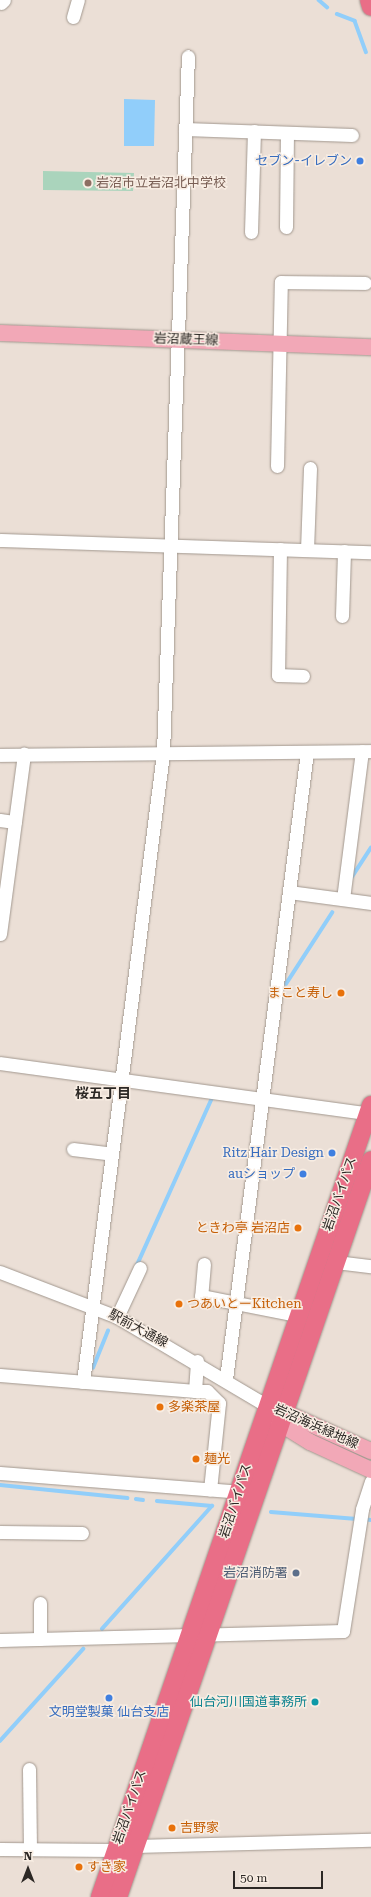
<!DOCTYPE html>
<meta charset="utf-8">
<style>
body{margin:0}
#map{position:relative;width:371px;height:1897px;overflow:hidden;background:#ebdfd6;font-family:"Roboto Serif","Noto Sans JP",serif}
div>[style]{position:absolute}
[style*='--x']{left:calc(var(--x)*1px);top:calc(var(--y)*1px);width:calc(var(--w)*1px);rotate:calc(var(--a)*1deg)}
.green>*{inset:0;background:#aad4bc}
.water>*{inset:0;background:#91cefa}
.stream>*{height:3.5px;margin:-1.75px;padding:0 1.75px;transform-origin:1.75px;border-radius:1.75px;background:#91cefa}
.roads{filter:drop-shadow(0 0 1px #a2988f) drop-shadow(0 0 1px #a2988f)}
.minor>*{height:13px;margin:-6.5px;padding:0 6.5px;transform-origin:6.5px;border-radius:6.5px;background:#fff}
.major>*{height:16px;margin:-8px;padding:0 8px;transform-origin:8px;border-radius:8px;background:#f2a8b7}
.highway>*{height:18px;margin:-9px;padding:0 9px;transform-origin:9px;border-radius:9px;background:#e96e87}
.dots>*{width:11px;height:11px;translate:-50% -50%;box-sizing:border-box;border:2px solid #f8ede3;border-radius:50%}
span{translate:-50% -50%;white-space:nowrap;text-align:center;line-height:1.15;-webkit-text-stroke:3px #f8ede3;paint-order:stroke}
.shop-label{font-size:13px;color:#366cbe}
.right{translate:-100% -50%;text-align:right}
.education-label{font-size:13px;color:#785e54}
.left{translate:0 -50%;text-align:left}
.street-label{font-size:13px;color:#2c2825}
.food-label{font-size:13px;color:#c56008}
.service-label{font-size:13px;color:#4e5e75}
.culture-label{font-size:13px;color:#0d838f}
.neighbourhood-label{font-size:14px;color:#2c2825;font-weight:700}
.north{position:absolute;left:8px;top:1849px;width:40px;height:40px;-webkit-text-stroke:3px #f8ede3;paint-order:stroke;rotate:0deg;font-size:11px;font-weight:700;line-height:16px;text-align:center;color:#2c2825}
.north::after{content:'';display:block;margin:auto;width:14px;height:18px;background:#2c2825;clip-path:polygon(50% 0,100% 100%,50% 72%,0 100%)}
.scale{position:absolute;left:233px;top:1871px;width:90px;height:18px;box-sizing:border-box;border:2px solid #2c2825;border-top:0;padding-left:5px;font-size:12px;line-height:14px;white-space:nowrap;color:#2c2825;-webkit-text-stroke:3px #f8ede3;paint-order:stroke}
</style>
<div id="map">
<div class="green">
<div style="clip-path:polygon(43px 171px,134px 173px,133px 191px,43px 190px)"></div>
</div>
<div class="water">
<div style="clip-path:polygon(124px 99px,155px 100px,154px 146px,124px 146px)"></div>
</div>
<div class="stream">
<div style="--x:319;--y:0;--w:11;--a:41"></div>
<div style="--x:337;--y:14;--w:19;--a:21"></div>
<div style="--x:355;--y:21;--w:33;--a:70"></div>
<div style="--x:350;--y:880;--w:38;--a:-57"></div>
<div style="--x:286;--y:984;--w:85;--a:-57.1"></div>
<div style="--x:137;--y:1265;--w:183;--a:-65.8"></div>
<div style="--x:93;--y:1368;--w:40;--a:-68"></div>
<div style="--x:0;--y:1485;--w:128;--a:5.8"></div>
<div style="--x:136;--y:1499;--w:7;--a:8"></div>
<div style="--x:157;--y:1501;--w:55;--a:5.2"></div>
<div style="--x:271;--y:1512;--w:86;--a:4.7"></div>
<div style="--x:363;--y:1519;--w:8;--a:7"></div>
<div style="--x:102;--y:1629;--w:165;--a:-48.2"></div>
<div style="--x:0;--y:1741;--w:124;--a:-47.9"></div>
</div>
<div class="roads">
<div class="minor">
<div style="--x:1;--y:3;--w:4;--a:-45"></div>
<div style="--x:73;--y:17;--w:18;--a:-74"></div>
<div style="--x:185;--y:129;--w:167;--a:2.1"></div>
<div style="--x:286;--y:227;--w:94;--a:-89.4"></div>
<div style="--x:251;--y:232;--w:101;--a:-88.3"></div>
<div style="--x:277;--y:466;--w:184;--a:-88.8"></div>
<div style="--x:281;--y:282;--w:84;--a:0.7"></div>
<div style="--x:0;--y:540;--w:371;--a:1.9"></div>
<div style="--x:280;--y:549;--w:126;--a:90.9"></div>
<div style="--x:278;--y:675;--w:25;--a:2"></div>
<div style="--x:307;--y:550;--w:82;--a:-87.9"></div>
<div style="--x:342;--y:616;--w:65;--a:-88.2"></div>
<div style="--x:0;--y:755;--w:371;--a:-0.6"></div>
<div style="--x:0;--y:820;--w:15;--a:8"></div>
<div style="--x:289;--y:892;--w:83;--a:7.6"></div>
<div style="--x:343;--y:899;--w:149;--a:-82.7"></div>
<div style="--x:0;--y:934;--w:182;--a:-82.4"></div>
<div style="--x:0;--y:1063;--w:374;--a:7.8"></div>
<div style="--x:73;--y:1149;--w:39;--a:7"></div>
<div style="--x:336;--y:1262;--w:35;--a:7"></div>
<div style="--x:204;--y:1264;--w:32;--a:95"></div>
<div style="--x:201;--y:1296;--w:98;--a:11.2"></div>
<div style="--x:0;--y:1272;--w:125;--a:21"></div>
<div style="--x:117;--y:1317;--w:173;--a:30.6"></div>
<div style="--x:117;--y:1317;--w:54;--a:-64.9"></div>
<div style="--x:0;--y:1375;--w:196;--a:4.7"></div>
<div style="--x:195;--y:1391;--w:30;--a:-86"></div>
<div style="--x:226;--y:1379;--w:632;--a:-82.64"></div>
<div style="--x:83;--y:1382;--w:634;--a:-82.75"></div>
<div style="--x:163;--y:753;--w:697;--a:-87.95"></div>
<div style="--x:195;--y:1391;--w:12;--a:0"></div>
<div style="--x:207;--y:1391;--w:17;--a:45"></div>
<div style="--x:219;--y:1403;--w:87;--a:95.9"></div>
<div style="--x:0;--y:1473;--w:240;--a:4.5"></div>
<div style="--x:0;--y:1532;--w:82;--a:0.7"></div>
<div style="--x:40;--y:1639;--w:36;--a:-90"></div>
<div style="--x:0;--y:1640;--w:343;--a:-1.5"></div>
<div style="--x:343;--y:1631;--w:123;--a:-81.1"></div>
<div style="--x:362;--y:1509;--w:29;--a:-72"></div>
<div style="--x:29;--y:1769;--w:79;--a:89.3"></div>
<div style="--x:135;--y:1846;--w:236;--a:-1.5"></div>
<div style="--x:0;--y:1849;--w:115;--a:0.5"></div>
</div>
<div class="major">
<div style="--x:0;--y:333;--w:371;--a:2.2"></div>
<div style="--x:273;--y:1407;--w:107;--a:24.2"></div>
<div style="--x:273;--y:1413;--w:14;--a:54"></div>
<div style="--x:281;--y:1424;--w:34;--a:32"></div>
<div style="--x:310;--y:1442;--w:67;--a:24.7"></div>
</div>
<div class="highway">
<div style="--x:369;--y:0;--w:7;--a:74"></div>
<div style="--x:100;--y:1897;--w:837;--a:-71.11"></div>
<div style="--x:118;--y:1897;--w:779;--a:-71.05"></div>
</div>
</div>
<div class="dots">
<div style="left:360px;top:161px;background:#3f7fe0"></div>
<div style="left:88px;top:183px;background:#8d6e63"></div>
<div style="left:341px;top:993px;background:#e8710a"></div>
<div style="left:332px;top:1153px;background:#3f7fe0"></div>
<div style="left:303px;top:1174px;background:#3f7fe0"></div>
<div style="left:298px;top:1228px;background:#e8710a"></div>
<div style="left:179px;top:1304px;background:#e8710a"></div>
<div style="left:160px;top:1407px;background:#e8710a"></div>
<div style="left:196px;top:1459px;background:#e8710a"></div>
<div style="left:296px;top:1573px;background:#5c6f8a"></div>
<div style="left:109px;top:1698px;background:#3f7fe0"></div>
<div style="left:315px;top:1702px;background:#0f9aa8"></div>
<div style="left:172px;top:1828px;background:#e8710a"></div>
<div style="left:79px;top:1867px;background:#e8710a"></div>
</div>
<div class="shop-label">
<span class="right" style="left:352px;top:161px">セブン-イレブン</span>
<span class="right" style="left:324px;top:1153px">Ritz Hair Design</span>
<span class="right" style="left:295px;top:1174px">auショップ</span>
<span style="left:109px;top:1712px">文明堂製菓 仙台支店</span>
</div>
<div class="education-label">
<span class="left" style="left:96px;top:183px">岩沼市立岩沼北中学校</span>
</div>
<div class="street-label">
<span style="left:186px;top:340px;rotate:2deg">岩沼蔵王線</span>
<span style="left:340px;top:1194px;rotate:-71deg">岩沼バイパス</span>
<span style="left:138px;top:1329px;rotate:28deg">駅前大通線</span>
<span style="left:316px;top:1427px;rotate:24deg">岩沼海浜緑地線</span>
<span style="left:236px;top:1501px;rotate:-72deg">岩沼バイパス</span>
<span style="left:130px;top:1807px;rotate:-71deg">岩沼バイパス</span>
</div>
<div class="food-label">
<span class="right" style="left:333px;top:993px">まこと寿し</span>
<span class="right" style="left:290px;top:1228px">ときわ亭 岩沼店</span>
<span class="left" style="left:187px;top:1304px">つあいとーKitchen</span>
<span class="left" style="left:168px;top:1407px">多楽茶屋</span>
<span class="left" style="left:204px;top:1459px">麺光</span>
<span class="left" style="left:180px;top:1828px">吉野家</span>
<span class="left" style="left:87px;top:1867px">すき家</span>
</div>
<div class="service-label">
<span class="right" style="left:288px;top:1573px">岩沼消防署</span>
</div>
<div class="culture-label">
<span class="right" style="left:307px;top:1702px">仙台河川国道事務所</span>
</div>
<div class="neighbourhood-label">
<span style="left:103px;top:1093px">桜五丁目</span>
</div>
<div class="north">N</div>
<div class="scale">50 m</div>
</div>
